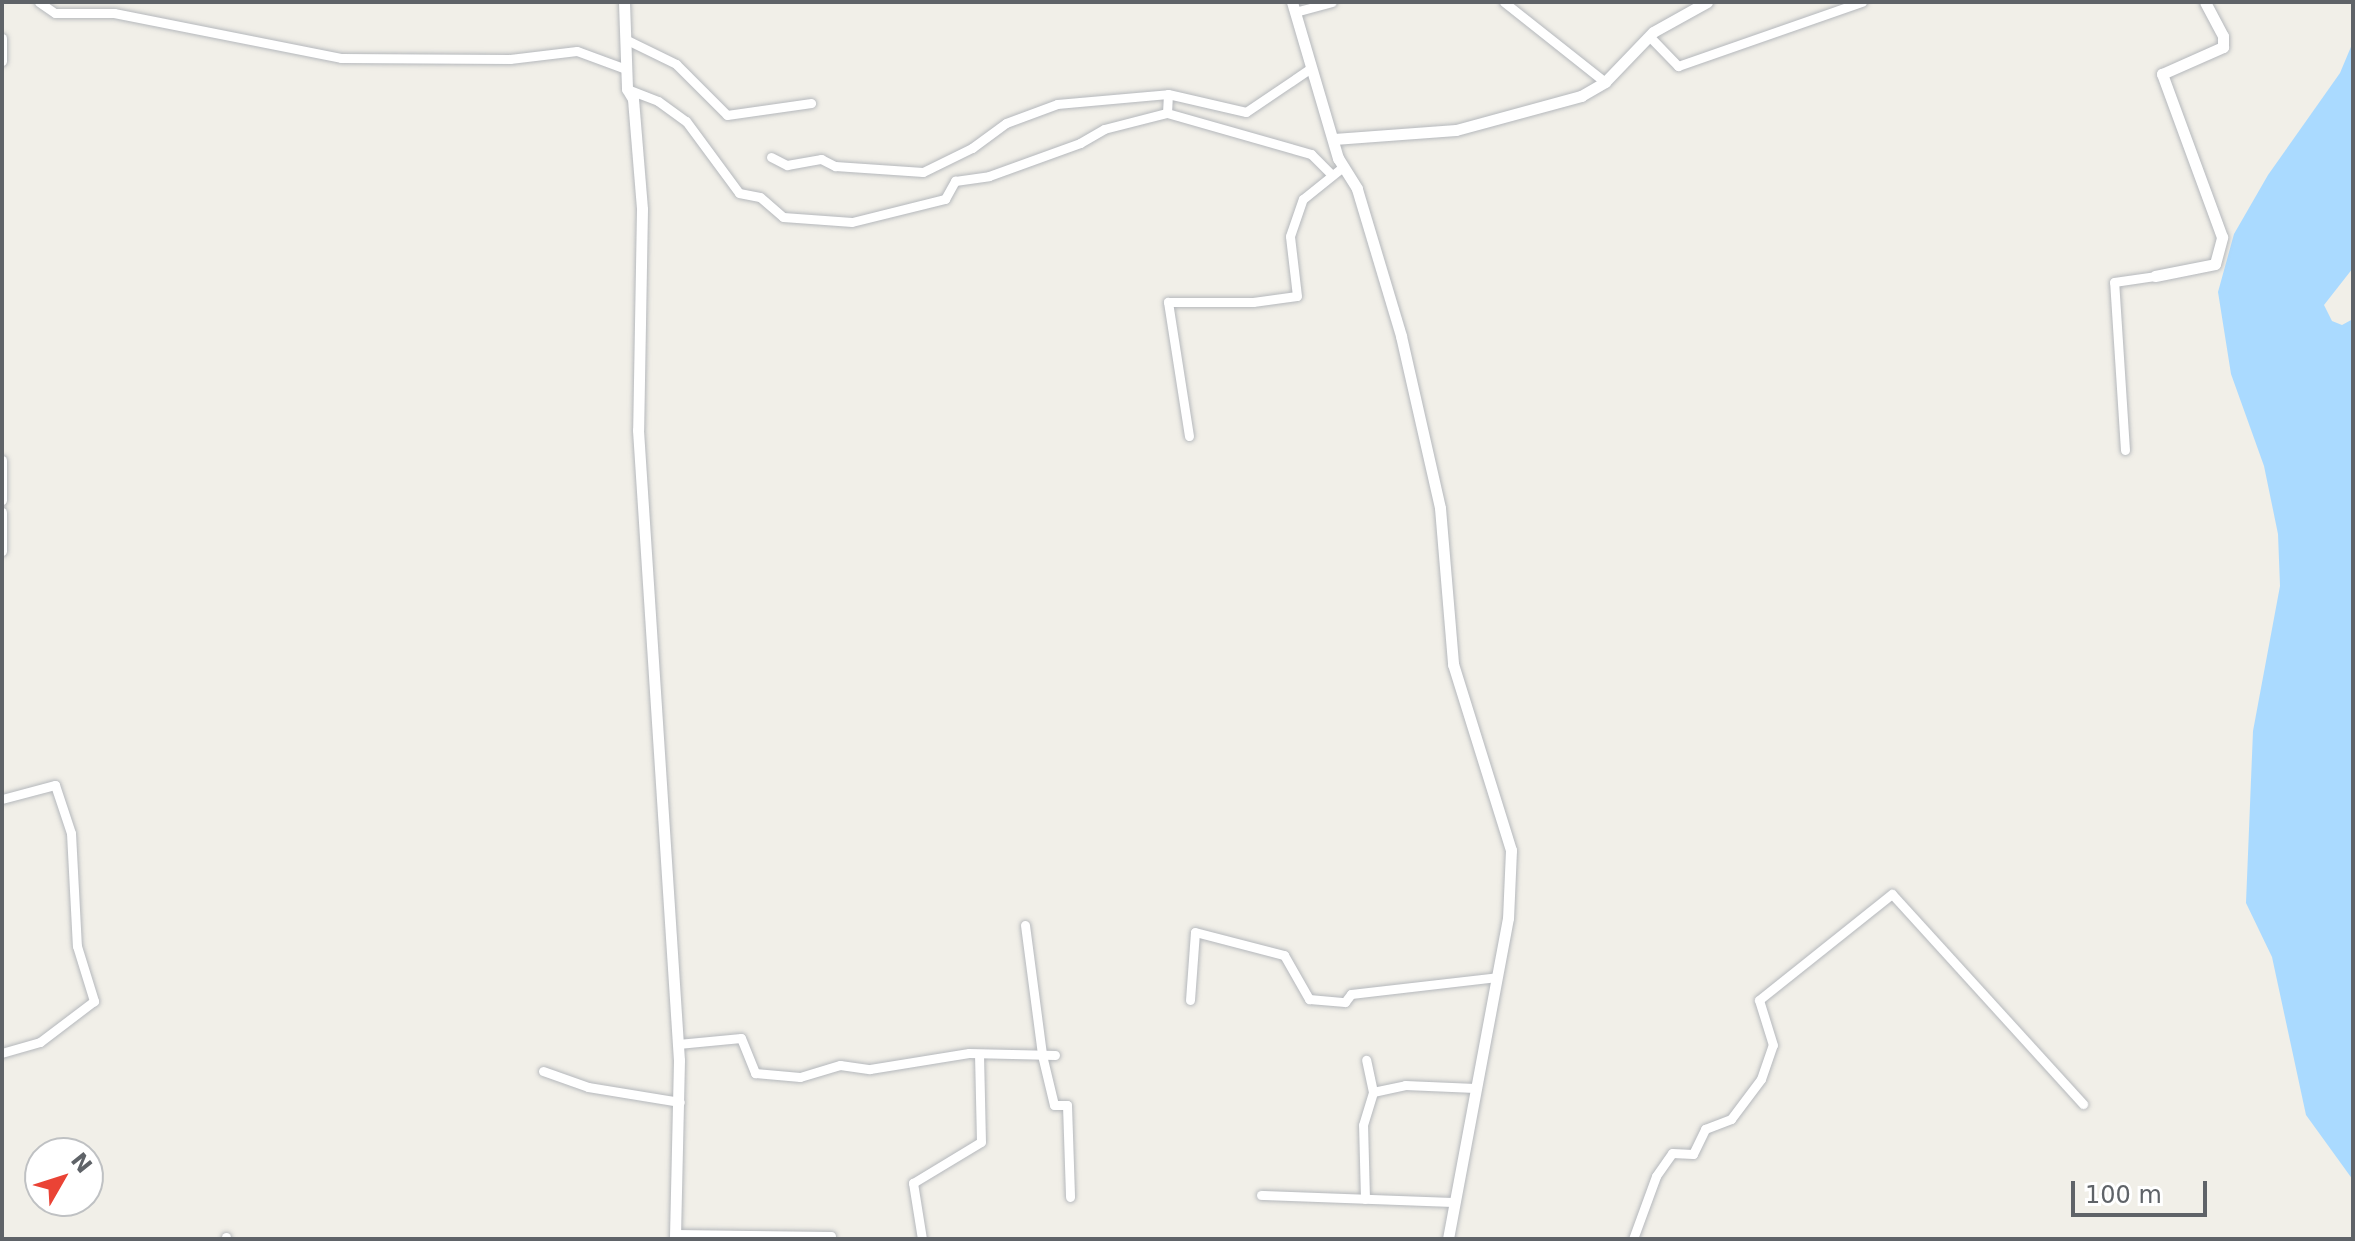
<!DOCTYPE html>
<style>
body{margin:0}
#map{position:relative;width:2355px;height:1241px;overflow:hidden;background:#f1efe8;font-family:"DejaVu Sans",sans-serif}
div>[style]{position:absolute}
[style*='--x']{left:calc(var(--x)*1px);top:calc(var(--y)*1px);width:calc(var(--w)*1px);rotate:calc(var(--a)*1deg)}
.water>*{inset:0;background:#aadaff}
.roads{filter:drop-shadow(0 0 2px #b5b8bc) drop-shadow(0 0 2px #b5b8bc)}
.minor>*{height:9px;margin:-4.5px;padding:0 4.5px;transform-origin:4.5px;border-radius:4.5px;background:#fff}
.tertiary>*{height:11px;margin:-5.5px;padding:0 5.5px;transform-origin:5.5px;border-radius:5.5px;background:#fff}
span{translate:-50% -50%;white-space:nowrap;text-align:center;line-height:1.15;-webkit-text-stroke:6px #fff;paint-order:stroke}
.frame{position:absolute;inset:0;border:4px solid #5f6368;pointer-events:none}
.north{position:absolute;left:24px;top:1137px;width:80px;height:80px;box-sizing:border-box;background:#fff;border:2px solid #bfc1c3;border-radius:50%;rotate:51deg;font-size:22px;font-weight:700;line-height:32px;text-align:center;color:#5f6368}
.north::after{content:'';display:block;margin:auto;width:28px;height:36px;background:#ea4335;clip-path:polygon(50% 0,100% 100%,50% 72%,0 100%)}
.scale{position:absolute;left:2071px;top:1181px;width:136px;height:36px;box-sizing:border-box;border:4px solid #5f6368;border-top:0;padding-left:10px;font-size:24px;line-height:28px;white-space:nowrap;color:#5f6368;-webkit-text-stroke:6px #fff;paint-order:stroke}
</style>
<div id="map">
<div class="water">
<div style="clip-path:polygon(2353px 42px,2353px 268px,2324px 305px,2332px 321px,2342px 325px,2353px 319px,2353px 1180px,2306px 1115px,2272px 957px,2246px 903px,2253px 731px,2280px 586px,2278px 534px,2264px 466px,2231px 374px,2218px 292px,2234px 234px,2268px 175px,2340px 73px)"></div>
</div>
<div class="roads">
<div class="minor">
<div style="--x:39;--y:2;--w:19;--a:35"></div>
<div style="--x:55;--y:13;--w:59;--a:0"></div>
<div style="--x:114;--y:13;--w:231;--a:11.2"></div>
<div style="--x:341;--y:58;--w:169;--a:0.3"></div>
<div style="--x:510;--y:59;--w:67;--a:-6.8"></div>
<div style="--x:577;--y:51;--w:52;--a:20.2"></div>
<div style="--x:1504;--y:2;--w:129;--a:38.4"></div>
<div style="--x:1295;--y:12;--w:38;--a:-15"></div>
<div style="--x:1649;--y:36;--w:42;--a:46"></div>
<div style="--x:1678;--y:66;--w:195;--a:-19.2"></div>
<div style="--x:2;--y:38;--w:23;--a:90"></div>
<div style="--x:625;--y:39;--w:57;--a:26.1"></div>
<div style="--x:676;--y:64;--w:72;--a:45"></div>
<div style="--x:727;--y:115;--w:85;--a:-8.1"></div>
<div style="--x:627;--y:89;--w:33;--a:21"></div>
<div style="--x:658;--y:101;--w:34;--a:36"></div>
<div style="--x:686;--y:121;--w:89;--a:53.6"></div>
<div style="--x:739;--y:193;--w:21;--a:11"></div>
<div style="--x:760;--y:197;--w:30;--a:41"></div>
<div style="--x:783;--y:217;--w:69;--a:4.1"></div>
<div style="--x:852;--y:222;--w:96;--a:-13.9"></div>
<div style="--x:945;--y:199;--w:21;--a:-61"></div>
<div style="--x:955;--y:181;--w:34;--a:-8"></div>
<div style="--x:989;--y:176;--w:97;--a:-19.9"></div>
<div style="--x:1080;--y:143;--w:28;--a:-30"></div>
<div style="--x:1104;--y:129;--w:65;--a:-14.3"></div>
<div style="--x:1167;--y:113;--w:150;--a:15.9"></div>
<div style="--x:1311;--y:154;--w:27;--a:45"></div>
<div style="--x:1167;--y:113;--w:19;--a:-87"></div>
<div style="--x:1168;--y:94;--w:80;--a:13"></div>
<div style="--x:1246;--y:112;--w:78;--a:-34.1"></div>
<div style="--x:771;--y:157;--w:18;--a:27"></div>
<div style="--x:787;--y:165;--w:35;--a:-10"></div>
<div style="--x:821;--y:159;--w:16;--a:27"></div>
<div style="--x:835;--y:166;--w:88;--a:3.9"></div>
<div style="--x:923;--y:172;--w:55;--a:-26.1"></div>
<div style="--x:972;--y:148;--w:42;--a:-36.3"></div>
<div style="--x:1006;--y:123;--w:54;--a:-20.4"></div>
<div style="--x:1057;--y:104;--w:111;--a:-5.1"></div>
<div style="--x:1189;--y:436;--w:136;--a:-98.9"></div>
<div style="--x:1168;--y:302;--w:85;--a:0"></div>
<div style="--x:1253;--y:302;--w:44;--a:-7.8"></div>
<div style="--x:1297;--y:296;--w:60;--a:-96.7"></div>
<div style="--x:1290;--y:236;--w:39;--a:-71"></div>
<div style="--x:1303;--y:199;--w:51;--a:-38.7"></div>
<div style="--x:2125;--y:450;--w:168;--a:-93.7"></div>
<div style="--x:2114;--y:282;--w:41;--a:-8.3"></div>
<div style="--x:2;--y:460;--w:40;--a:90"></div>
<div style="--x:2;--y:512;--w:39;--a:90"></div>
<div style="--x:2;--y:799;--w:55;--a:-14.8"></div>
<div style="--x:55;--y:785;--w:51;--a:71.6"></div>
<div style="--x:71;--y:833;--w:113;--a:87"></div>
<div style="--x:77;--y:946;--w:58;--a:72.8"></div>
<div style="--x:94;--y:1001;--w:68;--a:142.8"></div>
<div style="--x:40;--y:1042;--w:40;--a:164"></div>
<div style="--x:1025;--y:925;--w:131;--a:82.5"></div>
<div style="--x:1042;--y:1055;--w:51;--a:76.5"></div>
<div style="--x:1054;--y:1105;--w:13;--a:0"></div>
<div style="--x:1067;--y:1105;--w:92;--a:88.1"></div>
<div style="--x:1190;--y:1000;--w:68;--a:-85.8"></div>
<div style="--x:1195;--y:932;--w:92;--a:14.5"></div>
<div style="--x:1284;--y:955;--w:51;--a:60.4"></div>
<div style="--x:1309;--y:999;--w:36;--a:5"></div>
<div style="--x:1345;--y:1002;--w:10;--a:-53"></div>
<div style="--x:1351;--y:994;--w:147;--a:-6.6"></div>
<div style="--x:678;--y:1044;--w:63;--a:-5.4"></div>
<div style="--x:741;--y:1038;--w:38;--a:68"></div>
<div style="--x:755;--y:1073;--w:45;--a:5.1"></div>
<div style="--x:800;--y:1077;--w:42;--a:-16.7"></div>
<div style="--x:840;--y:1065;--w:30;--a:8"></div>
<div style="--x:870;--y:1069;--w:100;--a:-9.2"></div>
<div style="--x:969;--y:1053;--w:86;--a:1.3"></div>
<div style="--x:543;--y:1071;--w:48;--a:19.6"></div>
<div style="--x:588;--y:1087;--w:93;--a:9.3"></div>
<div style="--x:1373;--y:1092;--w:33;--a:-12"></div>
<div style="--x:1405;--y:1085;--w:70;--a:2.5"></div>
<div style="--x:1261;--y:1195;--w:194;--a:2.1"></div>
<div style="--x:1365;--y:1199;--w:74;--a:-91.5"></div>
<div style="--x:1363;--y:1125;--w:34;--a:-73"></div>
<div style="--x:1373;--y:1092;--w:33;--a:-102"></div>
<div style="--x:675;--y:1234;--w:156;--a:0.7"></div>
<div style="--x:226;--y:1239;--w:2;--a:-90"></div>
<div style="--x:922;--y:1239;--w:57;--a:-99.1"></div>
<div style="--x:913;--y:1183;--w:79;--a:-31.1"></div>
<div style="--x:981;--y:1142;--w:87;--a:-91.3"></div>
<div style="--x:1633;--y:1239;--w:67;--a:-69.9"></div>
<div style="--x:1656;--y:1176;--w:28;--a:-55"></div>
<div style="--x:1672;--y:1153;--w:21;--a:3"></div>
<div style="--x:1693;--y:1154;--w:28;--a:-64"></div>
<div style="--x:1705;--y:1129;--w:28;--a:-21"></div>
<div style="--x:1731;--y:1119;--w:50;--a:-53.1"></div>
<div style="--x:1761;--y:1079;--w:36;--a:-71"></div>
<div style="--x:1773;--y:1045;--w:47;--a:-107.3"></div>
<div style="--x:1759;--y:1000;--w:170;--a:-38.6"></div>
<div style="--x:1892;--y:894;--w:284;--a:47.7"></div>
</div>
<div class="tertiary">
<div style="--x:624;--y:2;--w:87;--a:88"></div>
<div style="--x:627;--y:89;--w:12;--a:59"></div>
<div style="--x:633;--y:99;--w:110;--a:85.3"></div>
<div style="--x:642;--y:209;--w:221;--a:91"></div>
<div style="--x:638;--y:430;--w:631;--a:86.28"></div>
<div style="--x:679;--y:1060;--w:179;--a:91.3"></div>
<div style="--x:1292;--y:2;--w:163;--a:73.6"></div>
<div style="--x:1338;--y:158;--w:36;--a:58"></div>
<div style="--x:1357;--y:189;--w:153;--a:73.3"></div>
<div style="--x:1401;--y:336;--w:176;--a:77.2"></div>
<div style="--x:1440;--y:508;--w:157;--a:85.2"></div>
<div style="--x:1453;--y:664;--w:195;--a:72.7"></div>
<div style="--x:1511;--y:850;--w:68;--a:92.5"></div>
<div style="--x:1508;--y:918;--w:327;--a:100.6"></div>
<div style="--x:1334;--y:139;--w:122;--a:-4.2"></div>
<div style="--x:1456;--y:130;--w:130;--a:-15.2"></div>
<div style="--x:1581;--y:96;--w:28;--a:-30"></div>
<div style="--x:1605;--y:82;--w:69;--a:-46.2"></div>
<div style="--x:1653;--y:32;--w:62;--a:-29.1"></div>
<div style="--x:2155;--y:276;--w:61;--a:-11.3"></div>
<div style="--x:2215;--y:264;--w:28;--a:-75"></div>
<div style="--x:2222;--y:237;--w:174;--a:-110.2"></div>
<div style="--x:2162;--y:74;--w:67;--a:-23.9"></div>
<div style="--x:2223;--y:47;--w:11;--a:-90"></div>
<div style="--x:2223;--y:36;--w:38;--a:-118"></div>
</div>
</div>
<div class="frame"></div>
<div class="north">N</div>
<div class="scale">100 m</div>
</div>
